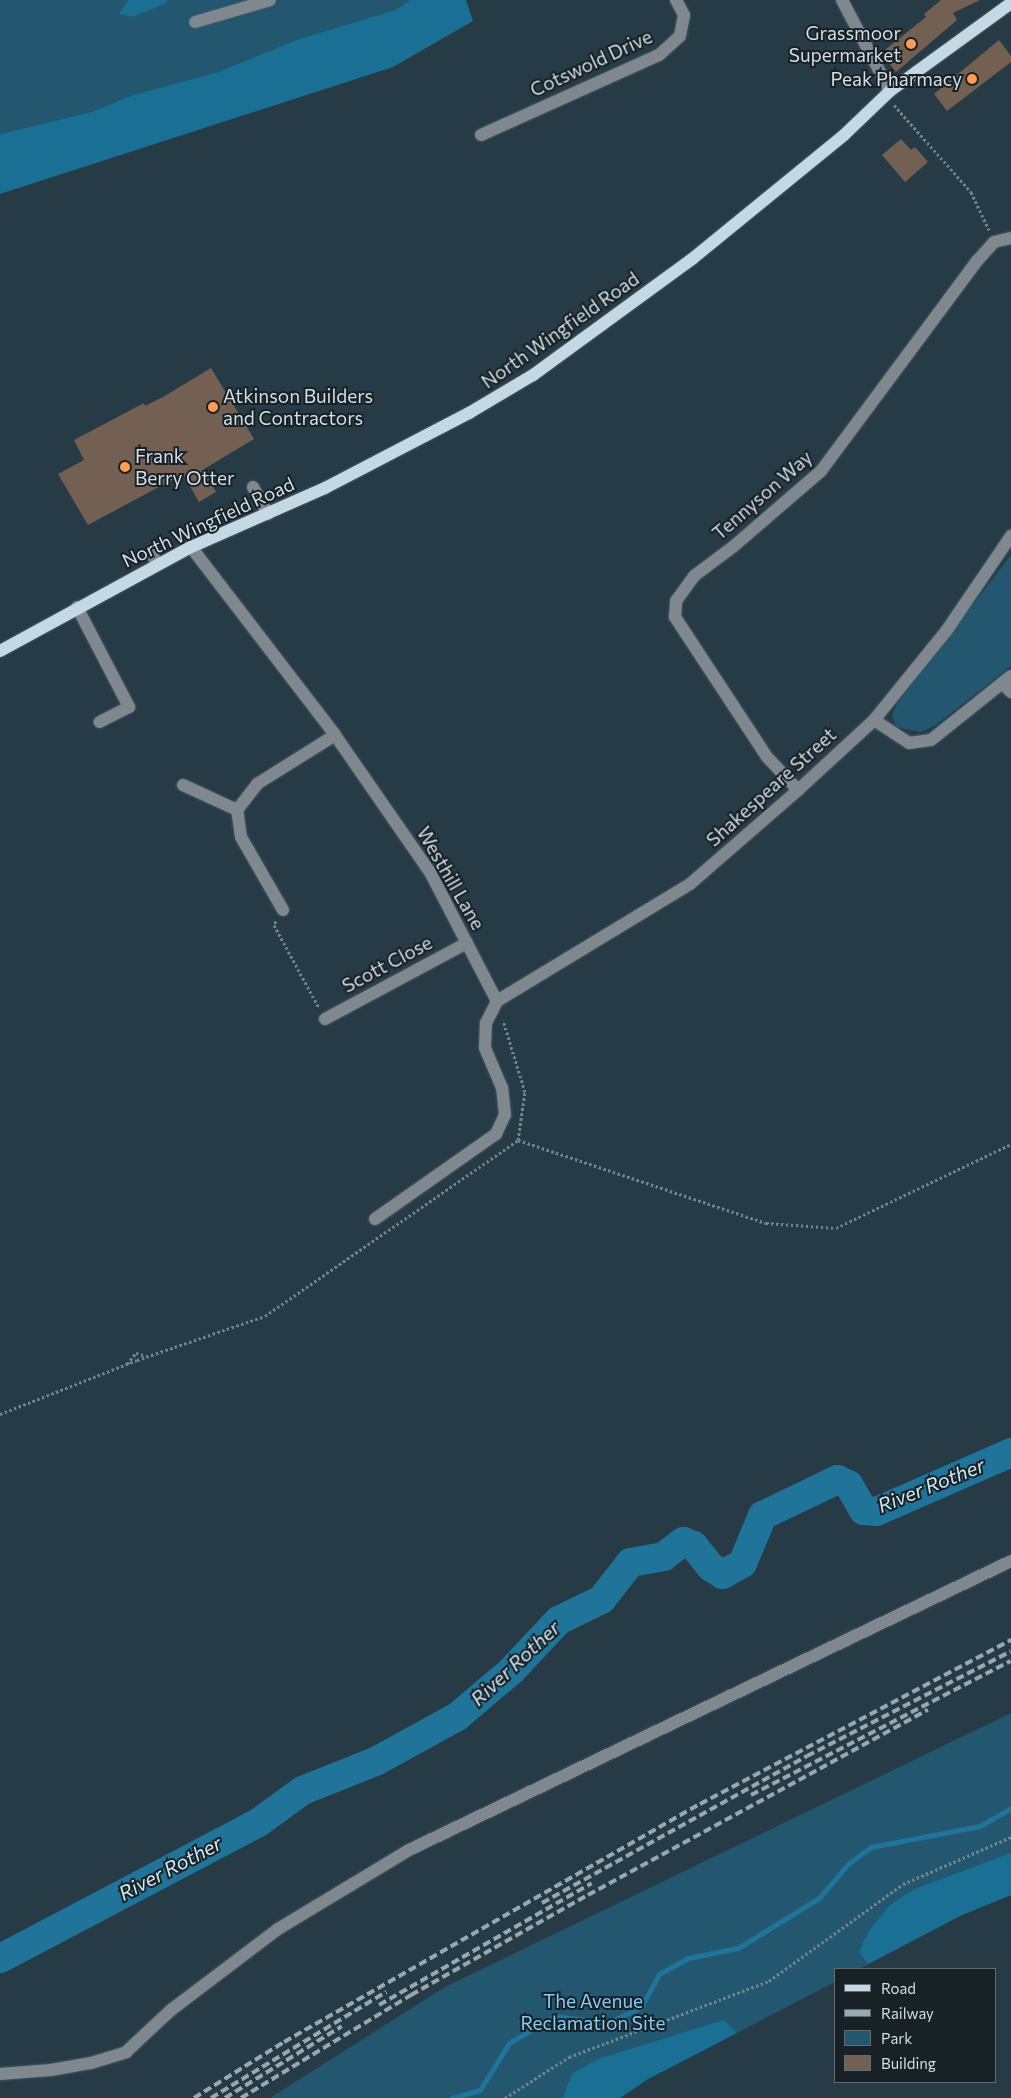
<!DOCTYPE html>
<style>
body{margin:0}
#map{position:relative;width:1011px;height:2098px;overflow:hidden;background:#263b46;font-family:Commissioner,sans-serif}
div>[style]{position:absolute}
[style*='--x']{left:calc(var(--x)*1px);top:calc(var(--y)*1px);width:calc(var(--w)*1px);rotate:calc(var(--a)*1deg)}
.green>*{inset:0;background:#23566f}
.forest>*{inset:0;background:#1a6f94}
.stream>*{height:5px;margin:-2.5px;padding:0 2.5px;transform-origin:2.5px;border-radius:2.5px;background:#217499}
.river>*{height:29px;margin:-14.5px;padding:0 14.5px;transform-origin:14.5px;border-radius:14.5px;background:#217499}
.building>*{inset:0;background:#746053}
.path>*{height:3px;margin-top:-1.5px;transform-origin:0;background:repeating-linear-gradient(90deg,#72848d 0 2.5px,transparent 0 5px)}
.roads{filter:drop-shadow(0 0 1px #455963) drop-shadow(0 0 1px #455963)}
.minor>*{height:12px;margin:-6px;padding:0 6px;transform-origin:6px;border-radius:6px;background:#7e888e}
.major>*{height:12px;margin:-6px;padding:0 6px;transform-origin:6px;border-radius:6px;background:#c4d9e4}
.rail>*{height:4px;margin-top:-2px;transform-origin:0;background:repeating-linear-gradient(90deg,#98a8b1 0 8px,transparent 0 12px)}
.dots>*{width:14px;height:14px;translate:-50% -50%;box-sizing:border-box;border:2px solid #172126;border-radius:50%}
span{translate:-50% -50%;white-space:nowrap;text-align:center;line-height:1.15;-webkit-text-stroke:4px #172126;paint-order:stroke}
.poi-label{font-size:19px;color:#d2dfe6}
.right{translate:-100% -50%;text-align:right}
.left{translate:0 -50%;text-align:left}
.street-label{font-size:19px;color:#d2dfe6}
.park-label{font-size:19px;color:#86cef4}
.water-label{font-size:20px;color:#d0e7f4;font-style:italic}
.legend{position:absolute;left:834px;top:1968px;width:162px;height:115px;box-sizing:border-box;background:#172126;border:1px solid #626d73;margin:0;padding:6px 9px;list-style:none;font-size:15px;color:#d2dfe6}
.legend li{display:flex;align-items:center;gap:10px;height:25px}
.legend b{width:25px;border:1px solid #626d73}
</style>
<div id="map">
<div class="green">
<div style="clip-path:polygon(0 0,410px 0,395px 10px,299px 39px,218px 72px,133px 95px,91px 112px,0 134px)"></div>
<div style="clip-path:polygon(1011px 555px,1011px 666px,936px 725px,920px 732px,896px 727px,892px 716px,897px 703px)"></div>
<div style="clip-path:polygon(1011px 1713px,1011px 1895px,962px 1915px,859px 1969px,835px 1969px,835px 1982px,648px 2079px,620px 2098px,270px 2098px,445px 1987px)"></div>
</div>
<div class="forest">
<div style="clip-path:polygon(128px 0,167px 0,167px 3px,132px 17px,119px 14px)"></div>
<div style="clip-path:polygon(410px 0,466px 0,473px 21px,393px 67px,0 194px,0 134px,91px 112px,133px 95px,218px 72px,299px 39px,395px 10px)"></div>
<div style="clip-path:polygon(1011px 1853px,1011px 1895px,962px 1915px,868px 1964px,859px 1952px,868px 1932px,889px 1906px,912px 1890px)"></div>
<div style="clip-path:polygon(724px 2020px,737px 2033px,648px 2079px,620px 2098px,563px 2098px,572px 2074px,598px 2059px)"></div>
</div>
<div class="stream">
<div style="--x:452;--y:2098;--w:29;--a:-16"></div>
<div style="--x:480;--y:2090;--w:55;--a:-58.3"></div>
<div style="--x:509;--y:2043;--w:53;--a:-30.4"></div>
<div style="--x:555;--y:2016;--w:52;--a:7.7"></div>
<div style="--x:607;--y:2023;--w:38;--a:-25"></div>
<div style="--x:641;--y:2007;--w:38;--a:-61"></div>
<div style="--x:659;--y:1974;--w:33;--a:-29"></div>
<div style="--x:688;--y:1958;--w:51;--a:-11.3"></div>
<div style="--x:738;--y:1948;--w:95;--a:-31.7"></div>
<div style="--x:819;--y:1898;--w:46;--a:-49.4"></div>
<div style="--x:849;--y:1863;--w:27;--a:-36"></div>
<div style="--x:871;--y:1847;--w:111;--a:-10.9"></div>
<div style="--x:980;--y:1826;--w:36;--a:-30"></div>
</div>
<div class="river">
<div style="--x:0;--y:1958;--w:292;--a:-27.8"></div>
<div style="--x:258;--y:1822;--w:54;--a:-36"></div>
<div style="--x:302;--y:1790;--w:79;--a:-21.7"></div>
<div style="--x:375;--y:1761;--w:94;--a:-28.8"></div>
<div style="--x:457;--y:1716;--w:71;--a:-40.4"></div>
<div style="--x:511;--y:1670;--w:69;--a:-46.8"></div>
<div style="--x:558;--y:1620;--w:48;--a:-26"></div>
<div style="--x:601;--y:1599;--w:47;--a:-51.9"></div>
<div style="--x:630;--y:1562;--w:34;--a:-10"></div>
<div style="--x:663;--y:1556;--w:25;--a:-37"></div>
<div style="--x:683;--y:1541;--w:11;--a:22"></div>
<div style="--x:693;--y:1545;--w:28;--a:51"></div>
<div style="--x:711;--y:1567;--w:13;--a:32"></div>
<div style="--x:722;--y:1574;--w:23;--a:-29"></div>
<div style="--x:742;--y:1563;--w:52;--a:-67.4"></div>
<div style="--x:762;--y:1515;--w:83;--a:-25.6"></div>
<div style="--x:837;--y:1479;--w:12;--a:24"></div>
<div style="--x:848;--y:1484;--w:30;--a:60"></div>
<div style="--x:863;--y:1510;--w:13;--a:4"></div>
<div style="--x:876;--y:1511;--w:147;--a:-23.6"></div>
</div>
<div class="building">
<div style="clip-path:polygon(941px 0,980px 0,953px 13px,957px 20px,896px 72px,881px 53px,926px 17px,924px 14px)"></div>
<div style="clip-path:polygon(999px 40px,1011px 56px,1011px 62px,947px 111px,934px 94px)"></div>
<div style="clip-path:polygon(901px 139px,911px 150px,915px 147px,928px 162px,905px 182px,882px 155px)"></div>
<div style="clip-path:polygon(211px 368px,254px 439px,204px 469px,216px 492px,199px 502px,183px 474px,88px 525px,58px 474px,84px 460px,74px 440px,144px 403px,145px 406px,163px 397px)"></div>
</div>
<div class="path">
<div style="--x:894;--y:105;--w:116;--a:48.5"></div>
<div style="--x:971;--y:192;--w:42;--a:64.7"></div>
<div style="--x:276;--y:921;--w:4;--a:117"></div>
<div style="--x:274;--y:925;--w:94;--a:61.5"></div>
<div style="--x:518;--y:1140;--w:262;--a:18.5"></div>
<div style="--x:766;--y:1223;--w:70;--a:4.1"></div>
<div style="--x:836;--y:1228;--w:194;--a:-25.6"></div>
<div style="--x:127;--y:1364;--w:14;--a:-51"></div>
<div style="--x:136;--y:1353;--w:11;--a:15"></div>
<div style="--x:0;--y:1414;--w:147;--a:-21.5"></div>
<div style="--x:137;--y:1360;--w:135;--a:-19"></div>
<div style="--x:265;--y:1316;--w:308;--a:-34.8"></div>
<div style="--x:518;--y:1140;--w:49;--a:-81.7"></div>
<div style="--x:525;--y:1092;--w:75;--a:-107"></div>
<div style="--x:505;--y:2098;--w:76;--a:-32.6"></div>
<div style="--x:569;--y:2057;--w:214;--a:-20.8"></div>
<div style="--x:769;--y:1981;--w:165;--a:-35.9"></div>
<div style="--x:903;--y:1884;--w:118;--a:-23.5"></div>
</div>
<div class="roads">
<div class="minor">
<div style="--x:842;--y:0;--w:103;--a:62.2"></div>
<div style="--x:195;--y:22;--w:78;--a:-16.3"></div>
<div style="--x:481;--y:135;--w:195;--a:-24.2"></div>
<div style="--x:659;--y:55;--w:28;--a:-42"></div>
<div style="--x:680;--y:36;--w:21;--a:-79"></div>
<div style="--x:684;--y:15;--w:17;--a:-118"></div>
<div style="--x:253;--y:487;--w:31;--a:61"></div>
<div style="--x:191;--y:547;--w:237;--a:52.5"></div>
<div style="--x:335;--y:735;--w:167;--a:55.3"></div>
<div style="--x:430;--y:872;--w:145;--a:62.6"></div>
<div style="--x:151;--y:551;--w:15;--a:67"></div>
<div style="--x:77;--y:607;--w:113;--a:62.5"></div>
<div style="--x:129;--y:707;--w:33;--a:153"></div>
<div style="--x:1002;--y:683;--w:13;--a:45"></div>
<div style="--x:874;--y:720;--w:42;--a:33.3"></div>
<div style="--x:909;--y:743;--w:22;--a:-8"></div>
<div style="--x:931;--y:740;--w:102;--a:-38.7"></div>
<div style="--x:183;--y:785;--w:60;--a:24.8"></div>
<div style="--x:798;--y:790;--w:45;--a:-133.2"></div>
<div style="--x:767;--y:757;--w:168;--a:-123.3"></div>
<div style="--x:675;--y:617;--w:16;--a:-86"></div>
<div style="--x:676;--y:601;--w:31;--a:-54"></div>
<div style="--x:694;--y:576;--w:50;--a:-36.9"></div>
<div style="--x:734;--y:546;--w:115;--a:-40.8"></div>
<div style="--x:821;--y:471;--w:262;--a:-53.4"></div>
<div style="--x:977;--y:261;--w:25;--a:-48"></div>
<div style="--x:994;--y:242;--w:17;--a:-13"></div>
<div style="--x:283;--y:910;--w:84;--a:-119.9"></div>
<div style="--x:241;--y:837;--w:27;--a:-98"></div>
<div style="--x:237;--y:810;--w:33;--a:-52"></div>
<div style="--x:257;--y:784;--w:92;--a:-32.1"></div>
<div style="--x:497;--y:1001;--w:226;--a:-31.2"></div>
<div style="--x:690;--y:884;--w:143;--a:-41"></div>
<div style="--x:798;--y:790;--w:103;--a:-42.6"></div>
<div style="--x:874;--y:720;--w:116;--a:-51"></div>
<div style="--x:947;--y:630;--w:114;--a:-55.8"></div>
<div style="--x:325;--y:1019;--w:161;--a:-28.2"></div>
<div style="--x:375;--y:1219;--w:148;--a:-35.1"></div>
<div style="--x:496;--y:1134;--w:21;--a:-65"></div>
<div style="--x:505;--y:1115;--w:27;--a:-96"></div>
<div style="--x:502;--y:1088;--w:43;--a:-113"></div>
<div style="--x:485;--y:1048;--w:25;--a:-88"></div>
<div style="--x:486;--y:1023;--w:25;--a:-63"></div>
<div style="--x:0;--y:2074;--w:51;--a:-4.5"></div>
<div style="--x:51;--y:2070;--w:41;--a:-9.9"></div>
<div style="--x:91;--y:2063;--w:37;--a:-17"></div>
<div style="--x:126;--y:2052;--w:62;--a:-43"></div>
<div style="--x:171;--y:2010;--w:134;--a:-37.1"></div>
<div style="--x:278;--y:1929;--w:153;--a:-31.1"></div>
<div style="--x:409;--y:1850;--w:668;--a:-25.64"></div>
</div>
<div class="major">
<div style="--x:0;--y:651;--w:217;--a:-28.6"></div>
<div style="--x:191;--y:547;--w:146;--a:-23.8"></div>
<div style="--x:325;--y:488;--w:162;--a:-27.5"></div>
<div style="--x:469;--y:413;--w:74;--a:-30.7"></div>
<div style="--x:533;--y:375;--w:197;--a:-36.1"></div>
<div style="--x:692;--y:259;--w:196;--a:-39.2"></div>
<div style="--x:844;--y:135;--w:64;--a:-43.7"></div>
<div style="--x:890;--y:91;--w:150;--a:-36"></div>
</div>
</div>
<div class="rail">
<div style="--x:751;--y:1795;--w:292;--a:-27.3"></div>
<div style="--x:542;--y:1903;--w:303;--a:-29"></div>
<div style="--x:807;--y:1756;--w:229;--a:-27.2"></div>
<div style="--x:379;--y:2005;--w:245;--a:-29.8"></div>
<div style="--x:194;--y:2098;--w:106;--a:-31.9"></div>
<div style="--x:284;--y:2042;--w:479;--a:-29.8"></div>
<div style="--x:700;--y:1804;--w:352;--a:-27.8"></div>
<div style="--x:211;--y:2098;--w:205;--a:-31.2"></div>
<div style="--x:225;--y:2098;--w:137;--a:-31.6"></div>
<div style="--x:241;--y:2098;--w:199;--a:-31.2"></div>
<div style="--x:411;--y:1995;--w:203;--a:-29.5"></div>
<div style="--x:588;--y:1895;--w:387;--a:-28.6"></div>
</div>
<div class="dots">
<div style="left:911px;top:44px;background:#fd9c57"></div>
<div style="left:972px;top:79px;background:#fd9c57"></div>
<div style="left:213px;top:407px;background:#fd9c57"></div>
<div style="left:125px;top:467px;background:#fd9c57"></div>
</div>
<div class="poi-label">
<span class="right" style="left:901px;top:44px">Grassmoor<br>Supermarket</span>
<span class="right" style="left:962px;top:79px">Peak Pharmacy</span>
<span class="left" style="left:223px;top:407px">Atkinson Builders<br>and Contractors</span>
<span class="left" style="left:135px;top:467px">Frank<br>Berry Otter</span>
</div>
<div class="street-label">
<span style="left:591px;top:63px;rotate:-25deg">Cotswold Drive</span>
<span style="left:560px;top:330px;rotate:-35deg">North Wingfield Road</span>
<span style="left:762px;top:495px;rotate:-41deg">Tennyson Way</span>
<span style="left:208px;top:522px;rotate:-25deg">North Wingfield Road</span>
<span style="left:771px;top:787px;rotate:-42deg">Shakespeare Street</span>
<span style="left:451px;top:878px;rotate:60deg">Westhill Lane</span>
<span style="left:387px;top:964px;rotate:-28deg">Scott Close</span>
</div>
<div class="park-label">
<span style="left:593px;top:2012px">The Avenue<br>Reclamation Site</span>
</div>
<div class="water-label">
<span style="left:931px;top:1485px;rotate:-22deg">River Rother</span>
<span style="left:515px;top:1663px;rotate:-43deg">River Rother</span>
<span style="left:170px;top:1868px;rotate:-28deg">River Rother</span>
</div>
<ul class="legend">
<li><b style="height:6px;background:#c4d9e4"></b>Road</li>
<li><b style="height:6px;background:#98a8b1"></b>Railway</li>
<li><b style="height:14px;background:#23566f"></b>Park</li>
<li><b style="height:14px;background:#746053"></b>Building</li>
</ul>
</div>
